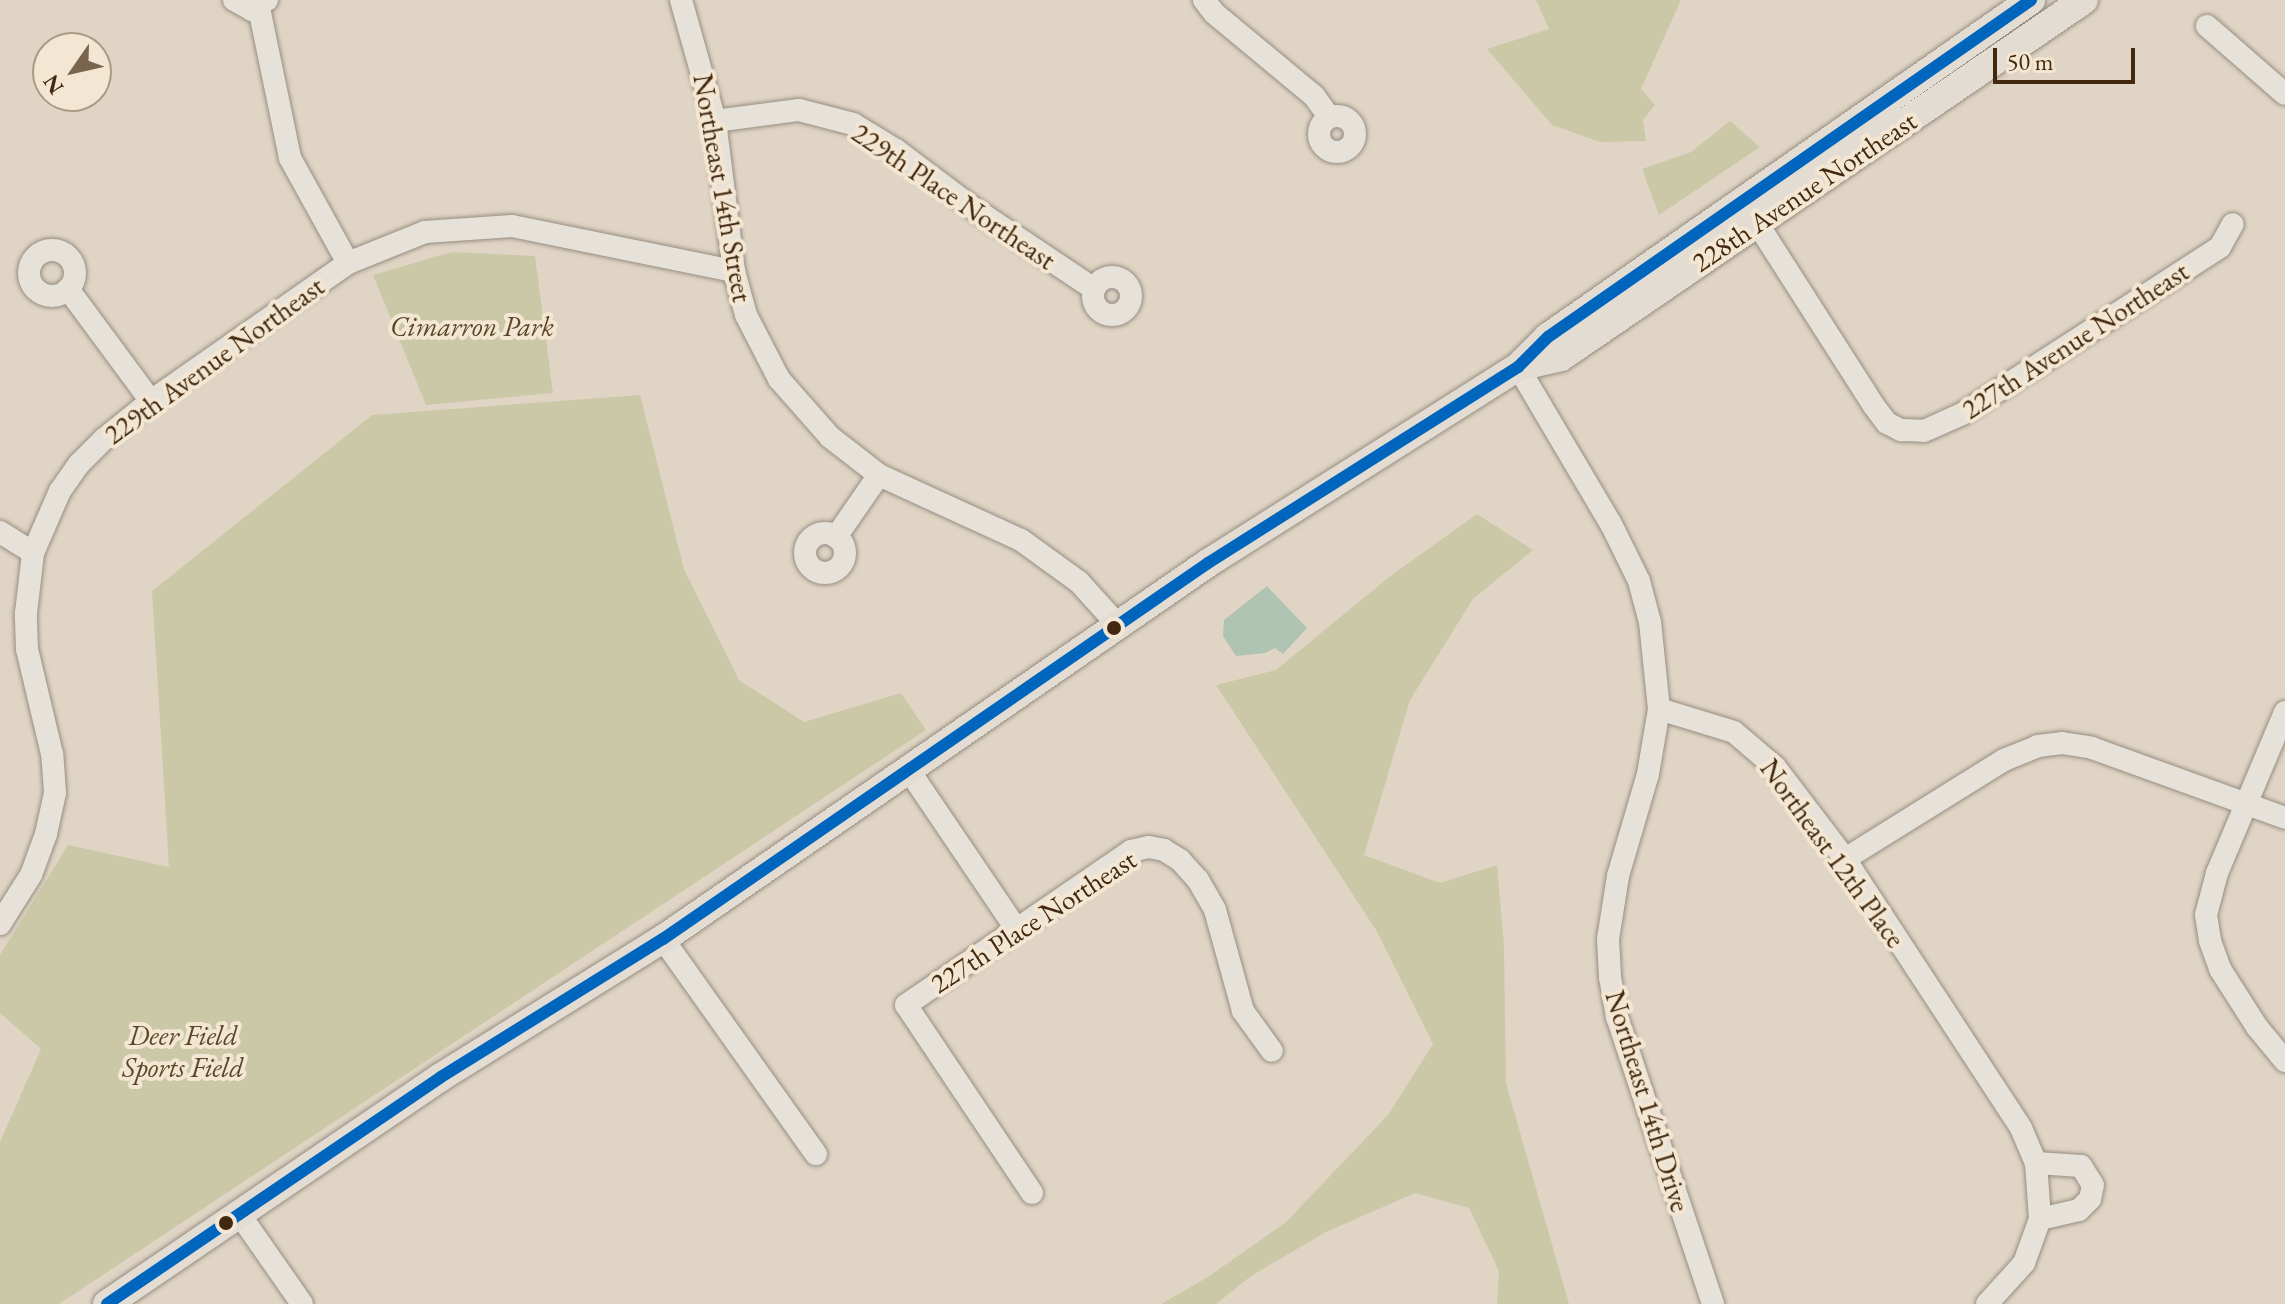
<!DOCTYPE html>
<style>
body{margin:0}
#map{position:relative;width:2285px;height:1304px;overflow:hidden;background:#e0d5c5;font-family:"EB Garamond",serif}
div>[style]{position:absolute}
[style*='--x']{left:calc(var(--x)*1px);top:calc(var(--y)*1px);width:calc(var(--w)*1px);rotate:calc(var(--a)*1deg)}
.green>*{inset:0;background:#cbc8a7}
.water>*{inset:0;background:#afc3b2}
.roads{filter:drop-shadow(0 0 2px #978e81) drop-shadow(0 0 2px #978e81)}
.minor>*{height:22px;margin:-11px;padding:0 11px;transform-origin:11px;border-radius:11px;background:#e7e2d9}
.minor>.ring{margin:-11px;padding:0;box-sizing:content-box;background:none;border:22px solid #e7e2d9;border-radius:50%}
.major>*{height:28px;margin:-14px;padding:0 14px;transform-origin:14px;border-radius:14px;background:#e3dcd3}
.bus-1>*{height:12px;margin:-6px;padding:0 6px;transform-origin:6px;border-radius:6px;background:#0065bd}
.dots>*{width:22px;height:22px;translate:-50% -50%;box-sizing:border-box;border:4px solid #f3e6d2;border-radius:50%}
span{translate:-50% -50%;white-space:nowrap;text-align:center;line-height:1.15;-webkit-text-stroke:8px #f3e6d2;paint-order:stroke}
.street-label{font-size:28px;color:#42280e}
.park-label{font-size:28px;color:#5a4628;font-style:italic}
.north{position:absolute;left:32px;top:32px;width:80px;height:80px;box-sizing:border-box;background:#f3e6d2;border:2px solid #ac9a84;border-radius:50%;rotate:236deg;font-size:22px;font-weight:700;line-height:32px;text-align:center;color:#42280e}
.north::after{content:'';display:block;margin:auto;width:28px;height:36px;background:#79654e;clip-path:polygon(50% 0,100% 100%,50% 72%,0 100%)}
.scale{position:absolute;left:1993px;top:48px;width:142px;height:36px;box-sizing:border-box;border:4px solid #42280e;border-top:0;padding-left:10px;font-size:24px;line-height:28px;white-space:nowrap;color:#42280e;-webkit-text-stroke:6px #f3e6d2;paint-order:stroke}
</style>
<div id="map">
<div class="green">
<div style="clip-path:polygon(1536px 0,1681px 0,1641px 89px,1655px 105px,1643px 120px,1646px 141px,1600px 142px,1552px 125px,1487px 49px,1549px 29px)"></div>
<div style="clip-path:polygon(1730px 121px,1760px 147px,1659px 215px,1642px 169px,1691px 152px)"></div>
<div style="clip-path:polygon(452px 252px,535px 256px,553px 393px,426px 405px,373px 275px)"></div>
<div style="clip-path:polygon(640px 395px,684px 569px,739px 680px,804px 722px,901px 693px,926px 730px,59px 1304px,0 1304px,0 1142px,41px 1049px,0 1013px,0 955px,68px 845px,169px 867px,152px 591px,372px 415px)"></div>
<div style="clip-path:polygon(1477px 514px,1533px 550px,1473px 599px,1410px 700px,1364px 855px,1440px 883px,1497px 865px,1504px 946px,1506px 1083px,1569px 1304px,1497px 1304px,1499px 1271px,1469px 1208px,1415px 1193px,1326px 1232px,1251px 1276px,1216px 1304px,1161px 1304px,1208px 1277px,1286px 1222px,1388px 1115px,1433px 1044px,1376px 930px,1216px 685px,1276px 670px,1389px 577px)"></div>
</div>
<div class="water">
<div style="clip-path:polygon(1267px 586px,1307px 628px,1283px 654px,1275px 648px,1265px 653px,1236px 656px,1223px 636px,1224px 620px)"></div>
</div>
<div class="roads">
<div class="minor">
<div style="--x:234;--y:0;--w:21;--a:29"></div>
<div style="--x:252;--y:10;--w:18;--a:-34"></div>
<div style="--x:681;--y:0;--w:126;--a:74.3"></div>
<div style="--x:715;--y:121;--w:151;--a:82.8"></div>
<div style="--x:734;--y:271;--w:46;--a:74.7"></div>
<div style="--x:746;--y:315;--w:72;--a:62.7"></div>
<div style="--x:779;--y:379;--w:77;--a:48.7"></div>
<div style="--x:830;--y:437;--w:62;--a:37.8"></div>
<div style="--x:879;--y:475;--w:156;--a:24.6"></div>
<div style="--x:1021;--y:540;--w:72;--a:35.9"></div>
<div style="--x:1079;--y:582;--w:57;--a:47.9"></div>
<div style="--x:1204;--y:0;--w:16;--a:52"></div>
<div style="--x:1214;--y:13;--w:130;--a:39.7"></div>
<div style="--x:1314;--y:96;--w:26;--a:54"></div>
<div style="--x:259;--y:8;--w:153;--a:78.3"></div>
<div style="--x:290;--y:158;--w:120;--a:61.1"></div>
<div style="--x:2207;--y:26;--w:103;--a:41.1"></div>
<div class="ring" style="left:1319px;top:116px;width:14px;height:14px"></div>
<div style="--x:715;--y:121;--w:85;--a:-7.5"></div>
<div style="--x:799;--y:110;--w:56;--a:14.5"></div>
<div style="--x:853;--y:124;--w:50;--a:31.2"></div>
<div style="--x:896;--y:150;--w:96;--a:37"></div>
<div style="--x:973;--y:208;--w:146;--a:33.8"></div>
<div style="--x:1757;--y:223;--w:217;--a:57.4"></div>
<div style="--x:1874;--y:406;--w:21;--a:53"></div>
<div style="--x:1887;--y:423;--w:16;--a:27"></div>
<div style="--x:1901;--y:430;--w:23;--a:2"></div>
<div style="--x:1924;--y:431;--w:42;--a:-24.1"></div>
<div style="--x:1962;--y:414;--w:307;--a:-32.9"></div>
<div style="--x:2220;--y:247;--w:26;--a:-61"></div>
<div class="ring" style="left:29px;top:250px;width:24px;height:24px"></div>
<div class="ring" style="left:1093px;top:277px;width:16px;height:16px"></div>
<div style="--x:68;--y:289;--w:139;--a:53.5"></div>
<div style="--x:1518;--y:367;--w:182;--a:59.4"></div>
<div style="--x:1611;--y:524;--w:64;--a:63.8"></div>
<div style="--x:1639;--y:581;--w:42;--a:75"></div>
<div style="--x:1650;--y:622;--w:87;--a:84.1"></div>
<div style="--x:1659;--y:709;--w:66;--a:99.6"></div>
<div style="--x:1648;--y:774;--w:106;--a:106.4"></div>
<div style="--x:1618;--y:876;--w:64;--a:99"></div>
<div style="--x:1608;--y:939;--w:38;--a:87"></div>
<div style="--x:1610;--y:977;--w:41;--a:80.1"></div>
<div style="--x:1617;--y:1017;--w:303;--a:71.5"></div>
<div style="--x:0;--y:532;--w:39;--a:32"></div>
<div class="ring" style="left:805px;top:533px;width:18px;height:18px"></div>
<div style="--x:836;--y:537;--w:75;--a:-55.3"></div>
<div style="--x:1659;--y:709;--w:78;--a:17"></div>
<div style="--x:1734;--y:732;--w:54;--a:40.5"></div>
<div style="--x:1775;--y:767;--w:116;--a:52.7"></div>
<div style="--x:1845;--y:859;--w:321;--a:56.8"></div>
<div style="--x:2021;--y:1128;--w:38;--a:67"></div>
<div style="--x:2036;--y:1163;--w:56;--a:85.9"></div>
<div style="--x:2040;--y:1219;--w:47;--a:110"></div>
<div style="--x:2024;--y:1263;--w:55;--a:132.1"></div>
<div style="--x:2285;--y:712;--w:175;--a:112.9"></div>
<div style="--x:2217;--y:873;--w:43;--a:104.7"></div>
<div style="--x:2206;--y:915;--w:26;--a:81"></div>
<div style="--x:2210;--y:941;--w:30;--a:70"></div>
<div style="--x:2220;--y:969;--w:69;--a:57.5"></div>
<div style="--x:2257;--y:1027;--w:44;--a:50.5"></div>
<div style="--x:908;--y:769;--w:191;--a:55.9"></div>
<div style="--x:1845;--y:859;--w:187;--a:-31.9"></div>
<div style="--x:2004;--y:760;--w:37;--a:-22"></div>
<div style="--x:2038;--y:746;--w:24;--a:-7"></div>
<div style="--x:2062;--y:743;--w:30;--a:9"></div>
<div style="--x:2092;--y:748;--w:205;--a:19.9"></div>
<div style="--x:0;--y:924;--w:58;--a:-57.7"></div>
<div style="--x:31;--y:875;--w:44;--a:-69.9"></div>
<div style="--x:46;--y:834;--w:42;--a:-77.6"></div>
<div style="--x:55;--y:793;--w:39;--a:-94"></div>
<div style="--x:52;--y:754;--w:108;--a:-103.4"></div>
<div style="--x:27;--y:649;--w:36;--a:-92"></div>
<div style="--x:26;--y:613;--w:60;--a:-83.3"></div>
<div style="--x:33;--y:553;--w:68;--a:-66.5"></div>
<div style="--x:60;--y:491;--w:33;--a:-55"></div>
<div style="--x:79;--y:464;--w:35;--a:-45"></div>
<div style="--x:104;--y:439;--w:60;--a:-39"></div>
<div style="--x:151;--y:401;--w:241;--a:-35"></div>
<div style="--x:348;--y:263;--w:83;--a:-21.9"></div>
<div style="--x:425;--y:232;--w:87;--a:-3.9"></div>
<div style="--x:512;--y:226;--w:227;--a:11.5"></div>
<div style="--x:663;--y:939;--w:264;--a:54.6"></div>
<div style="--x:2036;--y:1163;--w:45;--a:3.8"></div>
<div style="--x:2081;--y:1166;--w:22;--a:58"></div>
<div style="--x:2093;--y:1185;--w:14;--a:102"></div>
<div style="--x:2090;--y:1199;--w:16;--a:135"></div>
<div style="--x:2079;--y:1210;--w:40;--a:167"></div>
<div style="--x:1032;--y:1193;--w:226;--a:-123.8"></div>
<div style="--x:906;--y:1005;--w:273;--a:-34.4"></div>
<div style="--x:1131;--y:851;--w:18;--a:-13"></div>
<div style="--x:1149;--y:847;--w:15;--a:11"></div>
<div style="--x:1164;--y:850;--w:19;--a:32"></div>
<div style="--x:1180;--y:860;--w:27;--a:48"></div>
<div style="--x:1198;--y:880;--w:34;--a:60"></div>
<div style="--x:1215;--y:910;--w:105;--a:74.5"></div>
<div style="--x:1243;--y:1011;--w:49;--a:54.1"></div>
<div style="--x:240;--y:1215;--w:108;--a:55.1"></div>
</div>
<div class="major">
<div style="--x:1519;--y:367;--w:43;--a:-13.4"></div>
<div style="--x:1561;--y:357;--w:633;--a:-34.32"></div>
<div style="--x:107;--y:1304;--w:404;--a:-34.2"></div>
<div style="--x:441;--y:1077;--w:261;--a:-31.9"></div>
<div style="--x:663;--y:939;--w:662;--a:-34.6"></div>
<div style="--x:1208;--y:563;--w:367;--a:-32.3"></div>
<div style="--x:1518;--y:367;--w:42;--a:-45"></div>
<div style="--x:1548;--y:337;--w:589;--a:-34.9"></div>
</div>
</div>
<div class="bus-1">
<div style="--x:107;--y:1304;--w:404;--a:-34.2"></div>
<div style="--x:441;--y:1077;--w:261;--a:-31.9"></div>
<div style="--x:663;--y:939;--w:662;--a:-34.6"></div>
<div style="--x:1208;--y:563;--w:367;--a:-32.3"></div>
<div style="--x:1518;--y:367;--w:42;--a:-45"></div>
<div style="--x:1548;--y:337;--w:589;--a:-34.9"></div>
</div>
<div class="dots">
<div style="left:1114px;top:628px;background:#42280e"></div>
<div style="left:226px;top:1223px;background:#42280e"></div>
</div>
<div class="street-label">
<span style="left:723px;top:188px;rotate:80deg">Northeast 14th Street</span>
<span style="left:1804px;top:191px;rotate:-34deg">228th Avenue Northeast</span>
<span style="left:954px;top:196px;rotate:34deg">229th Place Northeast</span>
<span style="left:2075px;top:340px;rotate:-33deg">227th Avenue Northeast</span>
<span style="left:214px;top:360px;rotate:-36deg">229th Avenue Northeast</span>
<span style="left:1833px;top:853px;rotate:54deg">Northeast 12th Place</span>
<span style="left:1033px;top:921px;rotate:-33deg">227th Place Northeast</span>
<span style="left:1648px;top:1101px;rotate:73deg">Northeast 14th Drive</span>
</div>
<div class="park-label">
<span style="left:472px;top:326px">Cimarron Park</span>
<span style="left:183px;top:1051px">Deer Field<br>Sports Field</span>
</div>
<div class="north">N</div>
<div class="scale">50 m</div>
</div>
